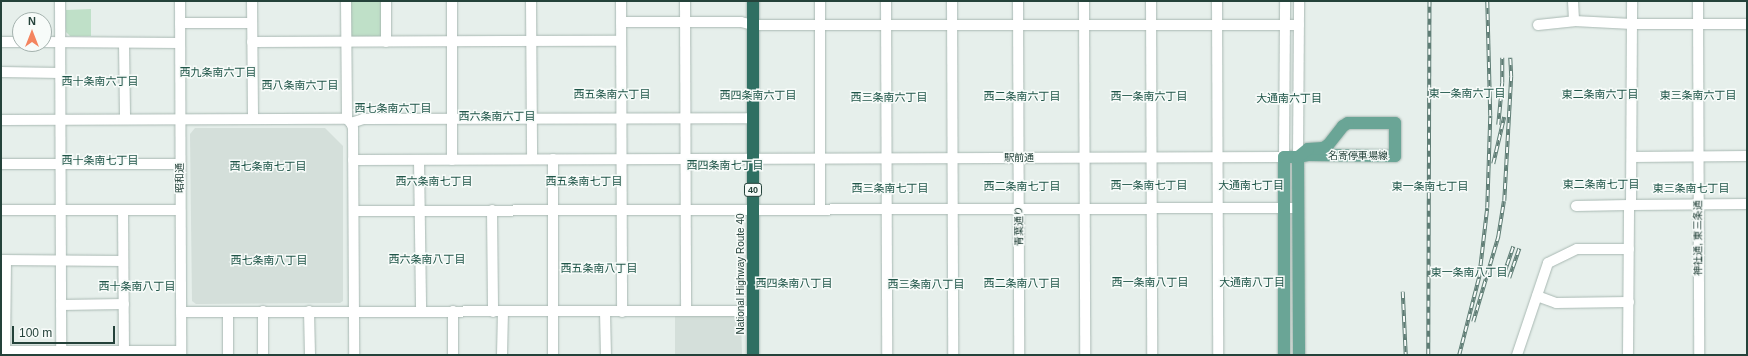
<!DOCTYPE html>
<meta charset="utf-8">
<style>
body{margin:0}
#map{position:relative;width:1748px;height:356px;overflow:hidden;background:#e6efeb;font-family:Helvetica,"Noto Sans JP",sans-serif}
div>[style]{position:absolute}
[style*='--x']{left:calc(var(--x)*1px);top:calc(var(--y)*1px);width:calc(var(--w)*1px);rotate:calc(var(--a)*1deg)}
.built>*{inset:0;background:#d4dfda}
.green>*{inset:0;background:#bfe0c8}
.roads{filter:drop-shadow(0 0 1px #a8b8b2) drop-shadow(0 0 1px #a8b8b2)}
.minor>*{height:10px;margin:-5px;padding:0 5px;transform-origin:5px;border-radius:5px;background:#fff}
.major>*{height:12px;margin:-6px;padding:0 6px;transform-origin:6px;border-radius:6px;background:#6aa596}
.highway>*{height:12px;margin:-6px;padding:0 6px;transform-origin:6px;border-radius:6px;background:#2f6f62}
.rail>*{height:3.5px;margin-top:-1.75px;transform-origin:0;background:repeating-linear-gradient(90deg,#f7fbf9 0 6px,#5f7d75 0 12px);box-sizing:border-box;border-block:1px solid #5f7d75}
span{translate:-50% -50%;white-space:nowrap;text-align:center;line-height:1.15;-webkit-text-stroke:3px #f7fbf9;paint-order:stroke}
.shield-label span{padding:1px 3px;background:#f7fbf9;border:1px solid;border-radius:3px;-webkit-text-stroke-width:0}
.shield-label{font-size:9px;color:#24423a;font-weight:700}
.street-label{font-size:10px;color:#24423a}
.neighbourhood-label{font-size:11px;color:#1f5548}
.frame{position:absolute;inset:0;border:2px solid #24423a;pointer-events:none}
.north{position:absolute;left:12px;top:12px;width:40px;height:40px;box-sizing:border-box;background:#f7fbf9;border:1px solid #a3b1ad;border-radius:50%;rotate:0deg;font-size:11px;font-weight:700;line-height:16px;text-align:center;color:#24423a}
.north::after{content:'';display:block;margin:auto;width:14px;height:18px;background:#f4845f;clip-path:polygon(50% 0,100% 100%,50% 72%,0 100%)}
.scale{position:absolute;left:12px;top:326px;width:103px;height:18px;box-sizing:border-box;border:2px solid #24423a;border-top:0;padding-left:5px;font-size:12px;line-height:14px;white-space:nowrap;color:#24423a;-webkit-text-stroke:3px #f7fbf9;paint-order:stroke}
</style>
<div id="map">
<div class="built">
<div style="clip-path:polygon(195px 128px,325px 128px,343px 146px,343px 301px,340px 303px,196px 304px,192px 301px,190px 134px)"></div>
<div style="clip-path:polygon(675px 316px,741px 316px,742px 355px,675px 355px)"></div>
</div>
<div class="green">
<div style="clip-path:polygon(350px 1px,383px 1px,383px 34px,380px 37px,353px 37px,350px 34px)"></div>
<div style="clip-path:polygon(91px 9px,91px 36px,70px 36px,66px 32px,66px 10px)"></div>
</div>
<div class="roads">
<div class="minor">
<div style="--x:60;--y:1;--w:354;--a:89.8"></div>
<div style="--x:180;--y:1;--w:354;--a:89.8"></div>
<div style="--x:252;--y:1;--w:118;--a:89.5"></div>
<div style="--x:346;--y:1;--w:118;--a:89.5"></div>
<div style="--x:386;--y:1;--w:41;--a:90"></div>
<div style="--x:452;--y:1;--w:159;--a:90"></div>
<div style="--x:531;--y:1;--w:158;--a:89.6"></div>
<div style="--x:621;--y:1;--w:311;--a:89.8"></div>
<div style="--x:685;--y:1;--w:310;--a:89.8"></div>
<div style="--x:820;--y:1;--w:208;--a:90"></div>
<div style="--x:886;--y:1;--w:354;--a:89.8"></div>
<div style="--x:952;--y:1;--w:354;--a:89.8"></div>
<div style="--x:1018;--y:1;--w:354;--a:89.8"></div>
<div style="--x:1084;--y:1;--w:354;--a:89.8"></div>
<div style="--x:1151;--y:1;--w:354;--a:89.8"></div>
<div style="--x:1217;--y:1;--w:354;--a:89.8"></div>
<div style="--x:1573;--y:1;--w:20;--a:87"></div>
<div style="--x:1698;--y:1;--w:354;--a:89.8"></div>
<div style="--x:621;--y:22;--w:120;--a:0"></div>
<div style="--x:741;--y:22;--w:12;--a:14"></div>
<div style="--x:753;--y:25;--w:546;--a:0"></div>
<div style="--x:180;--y:23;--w:72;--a:0"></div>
<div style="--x:1538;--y:25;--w:36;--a:-6"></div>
<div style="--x:1574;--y:21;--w:58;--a:3"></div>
<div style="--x:1632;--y:24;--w:115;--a:0"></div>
<div style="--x:1;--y:42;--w:19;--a:0"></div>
<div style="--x:44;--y:42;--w:136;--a:0.4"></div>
<div style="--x:252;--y:42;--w:369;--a:-0.2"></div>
<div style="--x:124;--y:43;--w:76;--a:89.2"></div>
<div style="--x:1;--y:72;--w:59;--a:1"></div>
<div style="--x:1;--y:120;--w:346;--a:-0.2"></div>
<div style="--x:347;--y:119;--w:6;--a:45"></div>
<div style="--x:351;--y:123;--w:5;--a:68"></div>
<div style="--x:353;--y:128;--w:227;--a:89.7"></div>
<div style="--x:351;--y:123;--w:13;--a:-18"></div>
<div style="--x:363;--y:119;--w:390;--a:-0.1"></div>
<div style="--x:1298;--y:157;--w:156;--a:-89.6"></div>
<div style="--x:1632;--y:157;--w:115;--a:-0.5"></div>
<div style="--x:553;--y:159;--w:196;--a:90"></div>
<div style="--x:353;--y:160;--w:931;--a:-0.18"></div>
<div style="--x:1284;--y:157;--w:156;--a:-89.6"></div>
<div style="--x:419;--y:160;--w:151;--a:89.2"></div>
<div style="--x:1;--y:164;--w:179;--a:0"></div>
<div style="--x:1631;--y:205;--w:116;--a:-0.5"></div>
<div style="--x:1576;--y:206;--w:53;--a:-1.1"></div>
<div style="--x:1;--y:210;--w:179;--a:0"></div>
<div style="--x:123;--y:210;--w:145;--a:89.6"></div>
<div style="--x:492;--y:210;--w:102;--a:89.4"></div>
<div style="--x:354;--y:211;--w:944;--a:-0.18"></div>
<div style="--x:1;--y:260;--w:122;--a:0.5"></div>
<div style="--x:1537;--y:296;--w:20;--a:20"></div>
<div style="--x:1556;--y:303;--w:73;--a:-0.8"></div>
<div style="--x:61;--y:305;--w:63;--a:-0.9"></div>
<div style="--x:263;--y:311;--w:44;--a:90"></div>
<div style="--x:309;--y:311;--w:44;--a:88.7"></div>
<div style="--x:453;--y:311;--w:44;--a:90"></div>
<div style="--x:181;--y:312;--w:572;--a:-0.1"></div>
<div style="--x:228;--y:312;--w:43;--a:90"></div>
<div style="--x:605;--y:312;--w:43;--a:88.7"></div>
<div style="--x:1;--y:351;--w:180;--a:0"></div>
<div style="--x:5;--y:355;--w:95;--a:-89.4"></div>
<div style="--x:502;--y:355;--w:43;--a:-88.7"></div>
<div style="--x:1517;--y:355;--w:97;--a:-71.4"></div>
<div style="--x:1548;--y:263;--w:32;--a:-26"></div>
<div style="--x:1577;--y:249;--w:52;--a:0"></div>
<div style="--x:1628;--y:355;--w:150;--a:-89.6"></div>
<div style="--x:1629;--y:205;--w:2;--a:0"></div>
<div style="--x:1631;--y:205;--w:204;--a:-89.7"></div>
</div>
<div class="major">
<div style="--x:1298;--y:157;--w:198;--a:89.7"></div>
<div style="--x:1284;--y:355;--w:198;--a:-90"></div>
<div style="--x:1284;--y:157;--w:14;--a:0"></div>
<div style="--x:1298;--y:157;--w:10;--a:-11"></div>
<div style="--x:1308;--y:155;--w:87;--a:0.7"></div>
<div style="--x:1395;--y:156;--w:33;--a:-90"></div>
<div style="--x:1395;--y:123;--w:47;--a:180"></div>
<div style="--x:1348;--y:123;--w:6;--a:149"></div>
<div style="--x:1343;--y:126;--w:24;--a:128"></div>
<div style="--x:1328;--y:145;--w:6;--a:149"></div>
<div style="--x:1323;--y:148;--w:15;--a:176"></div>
<div style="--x:1308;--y:149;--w:13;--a:141"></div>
</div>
<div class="highway">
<div style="--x:753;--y:1;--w:354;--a:90"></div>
</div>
</div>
<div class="rail">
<div style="--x:1498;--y:125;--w:42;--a:-84.6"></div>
<div style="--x:1502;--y:83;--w:25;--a:-90"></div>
<div style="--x:1493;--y:164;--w:48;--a:-76.8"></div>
<div style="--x:1503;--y:276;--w:31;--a:-71"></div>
<div style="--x:1509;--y:278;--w:31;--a:-71"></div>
<div style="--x:1403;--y:292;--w:63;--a:87.3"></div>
<div style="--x:1473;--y:322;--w:89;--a:-73.6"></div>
<div style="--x:1498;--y:237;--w:36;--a:-81"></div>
<div style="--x:1504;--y:201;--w:124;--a:-86.8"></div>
<div style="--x:1511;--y:77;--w:19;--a:-93"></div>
<div style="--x:1428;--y:355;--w:354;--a:-89.8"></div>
<div style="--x:1459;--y:355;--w:81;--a:-75.6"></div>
<div style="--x:1479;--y:277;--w:69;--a:-83.4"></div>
<div style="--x:1487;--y:208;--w:92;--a:-88.1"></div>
<div style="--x:1490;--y:116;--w:115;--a:-91.5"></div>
</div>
<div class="shield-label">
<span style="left:753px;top:190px">40</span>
</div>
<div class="street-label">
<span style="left:1358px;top:156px">名寄停車場線</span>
<span style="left:1019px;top:158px">駅前通</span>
<span style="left:180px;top:178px;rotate:-90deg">昭和通</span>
<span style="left:1019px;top:226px;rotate:-90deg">青葉通り</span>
<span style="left:1698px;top:238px;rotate:-90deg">神社通, 東三条通</span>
<span style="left:741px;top:274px;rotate:-90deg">National Highway Route 40</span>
</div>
<div class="neighbourhood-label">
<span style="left:218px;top:72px">西九条南六丁目</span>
<span style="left:100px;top:81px">西十条南六丁目</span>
<span style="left:300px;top:85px">西八条南六丁目</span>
<span style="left:1467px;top:93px">東一条南六丁目</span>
<span style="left:612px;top:94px">西五条南六丁目</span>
<span style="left:1600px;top:94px">東二条南六丁目</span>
<span style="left:758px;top:95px">西四条南六丁目</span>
<span style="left:1698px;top:95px">東三条南六丁目</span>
<span style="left:1022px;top:96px">西二条南六丁目</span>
<span style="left:1149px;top:96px">西一条南六丁目</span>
<span style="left:889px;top:97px">西三条南六丁目</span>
<span style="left:1289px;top:98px">大通南六丁目</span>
<span style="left:393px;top:108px">西七条南六丁目</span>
<span style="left:497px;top:116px">西六条南六丁目</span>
<span style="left:100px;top:160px">西十条南七丁目</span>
<span style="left:725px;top:165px">西四条南七丁目</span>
<span style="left:268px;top:166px">西七条南七丁目</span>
<span style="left:434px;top:181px">西六条南七丁目</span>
<span style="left:584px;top:181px">西五条南七丁目</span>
<span style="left:1601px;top:184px">東二条南七丁目</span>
<span style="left:1149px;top:185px">西一条南七丁目</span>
<span style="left:1251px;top:185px">大通南七丁目</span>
<span style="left:1022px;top:186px">西二条南七丁目</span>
<span style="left:1430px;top:186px">東一条南七丁目</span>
<span style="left:890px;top:188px">西三条南七丁目</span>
<span style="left:1691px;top:188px">東三条南七丁目</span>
<span style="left:427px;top:259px">西六条南八丁目</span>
<span style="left:269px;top:260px">西七条南八丁目</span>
<span style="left:599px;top:268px">西五条南八丁目</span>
<span style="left:1469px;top:272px">東一条南八丁目</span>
<span style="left:1150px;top:282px">西一条南八丁目</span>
<span style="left:1252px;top:282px">大通南八丁目</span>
<span style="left:794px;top:283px">西四条南八丁目</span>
<span style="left:1022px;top:283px">西二条南八丁目</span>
<span style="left:926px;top:284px">西三条南八丁目</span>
<span style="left:137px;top:286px">西十条南八丁目</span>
</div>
<div class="frame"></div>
<div class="north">N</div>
<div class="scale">100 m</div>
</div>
